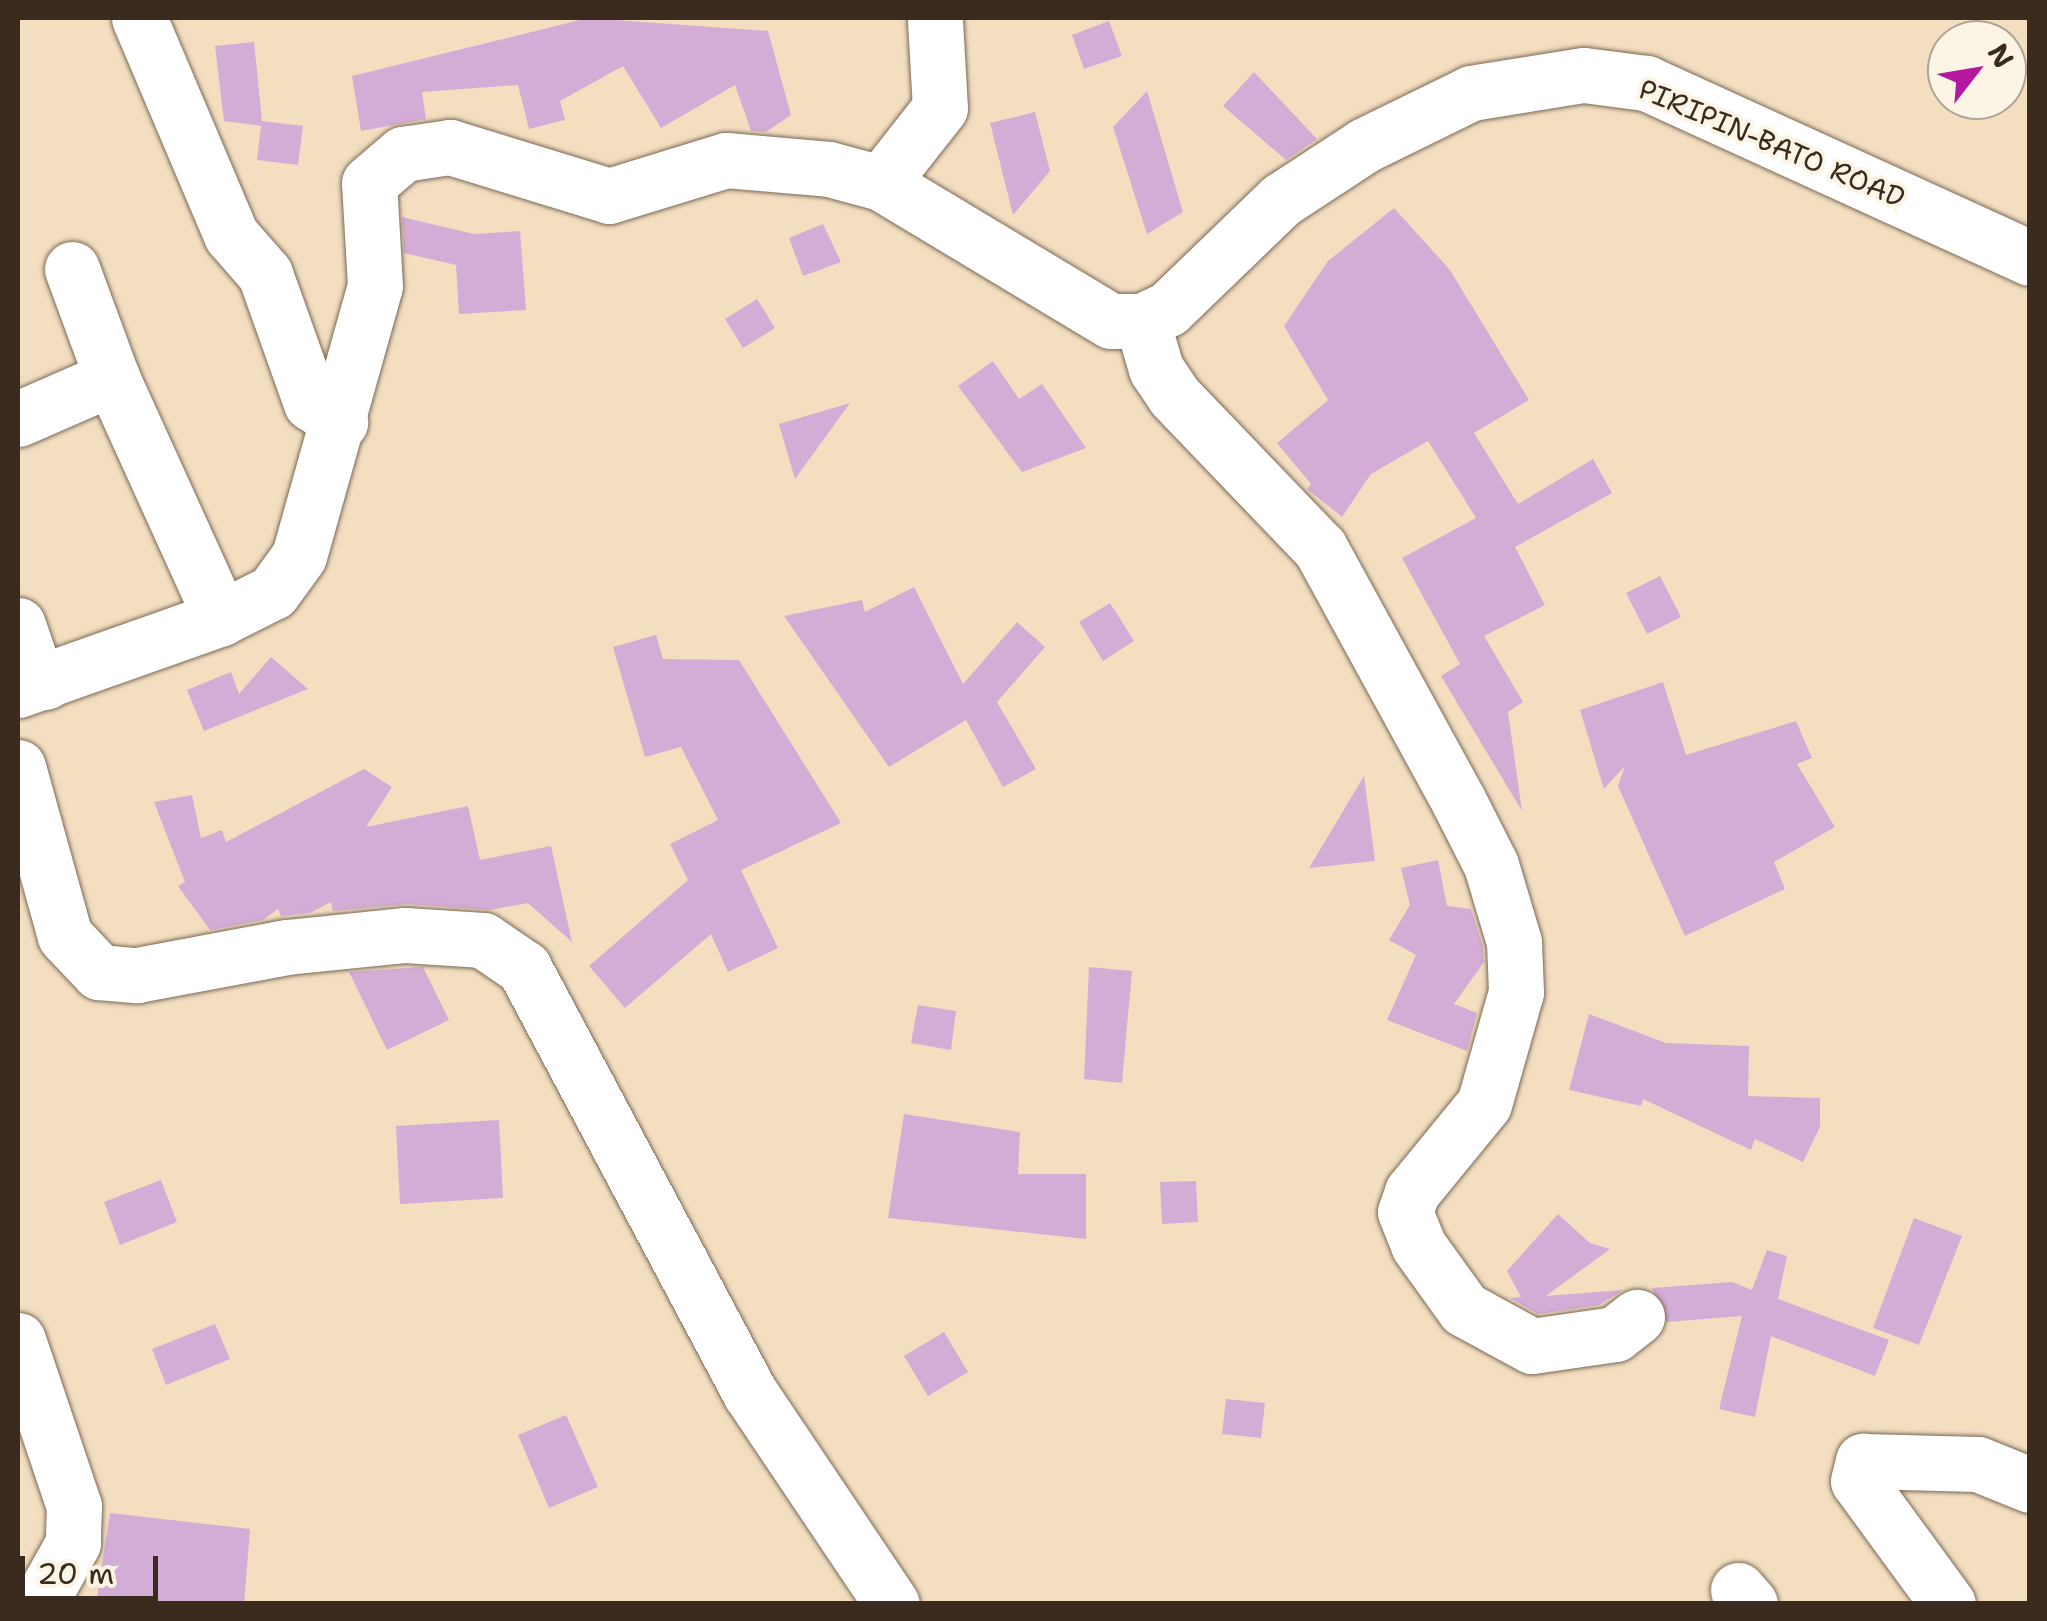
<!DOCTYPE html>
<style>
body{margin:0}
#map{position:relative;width:2047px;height:1621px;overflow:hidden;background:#f3dec0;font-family:"Shantell Sans",sans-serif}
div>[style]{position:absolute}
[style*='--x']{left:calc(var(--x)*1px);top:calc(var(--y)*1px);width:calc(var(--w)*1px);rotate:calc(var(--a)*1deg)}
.building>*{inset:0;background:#d4add6}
.roads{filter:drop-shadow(0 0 2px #7b6957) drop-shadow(0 0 2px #7b6957)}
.minor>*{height:55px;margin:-27.5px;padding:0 27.5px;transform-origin:27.5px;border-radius:27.5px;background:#fff}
span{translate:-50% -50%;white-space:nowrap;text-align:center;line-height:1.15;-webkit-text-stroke:8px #fcf5e5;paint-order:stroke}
.street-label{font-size:28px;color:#3b2a1e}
.frame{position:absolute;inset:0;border:20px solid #3b2a1e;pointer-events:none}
.north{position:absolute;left:1927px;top:20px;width:100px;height:100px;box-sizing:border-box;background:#fcf5e5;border:2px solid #afa495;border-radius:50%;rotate:59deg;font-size:28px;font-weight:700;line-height:40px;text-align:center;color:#3b2a1e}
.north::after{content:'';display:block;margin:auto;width:35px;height:45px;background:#b5179e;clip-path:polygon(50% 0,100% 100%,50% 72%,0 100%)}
.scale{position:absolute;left:20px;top:1556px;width:138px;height:45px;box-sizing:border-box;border:5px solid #3b2a1e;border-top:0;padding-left:12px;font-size:30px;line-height:35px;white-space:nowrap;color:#3b2a1e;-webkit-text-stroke:8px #fcf5e5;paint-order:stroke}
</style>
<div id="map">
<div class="building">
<div style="clip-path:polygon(588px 18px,768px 31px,791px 115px,766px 132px,751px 131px,735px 85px,661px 128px,623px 66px,560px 101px,565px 120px,529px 129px,518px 85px,422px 92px,426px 119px,361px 131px,352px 76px)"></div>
<div style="clip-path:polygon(1109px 21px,1122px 56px,1084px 69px,1072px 35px)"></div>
<div style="clip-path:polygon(254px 42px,262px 121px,303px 126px,298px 165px,257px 160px,261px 126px,224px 121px,215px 46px)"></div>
<div style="clip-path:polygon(1254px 72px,1317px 139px,1286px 160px,1223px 106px)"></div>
<div style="clip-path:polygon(1147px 91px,1183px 212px,1147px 234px,1113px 127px)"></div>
<div style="clip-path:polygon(1035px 112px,1050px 171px,1013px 215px,990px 123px)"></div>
<div style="clip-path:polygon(1394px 208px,1450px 270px,1529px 400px,1474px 433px,1518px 504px,1593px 459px,1612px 493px,1515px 547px,1545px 605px,1484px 636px,1523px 702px,1508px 712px,1522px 811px,1441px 676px,1460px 664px,1402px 558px,1476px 518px,1428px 441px,1371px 474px,1342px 517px,1307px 489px,1311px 484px,1277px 443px,1328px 400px,1284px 326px,1328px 261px)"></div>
<div style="clip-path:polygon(402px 217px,474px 234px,520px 231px,526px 310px,459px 314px,456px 265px,404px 253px)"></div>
<div style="clip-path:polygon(823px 224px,841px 262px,803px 276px,789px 238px)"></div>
<div style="clip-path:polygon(757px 299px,775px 328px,743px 348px,725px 319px)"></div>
<div style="clip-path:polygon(993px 361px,1019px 399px,1042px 384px,1086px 448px,1022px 472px,958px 386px)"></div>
<div style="clip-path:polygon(850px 403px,795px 479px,779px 424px)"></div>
<div style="clip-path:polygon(1660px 576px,1681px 617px,1647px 634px,1626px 593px)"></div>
<div style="clip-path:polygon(914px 587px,963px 684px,1017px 622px,1045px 647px,997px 702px,1036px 769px,1003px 787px,966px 720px,889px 767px,784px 616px,862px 600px,865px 612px)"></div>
<div style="clip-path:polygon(1110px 603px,1134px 641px,1103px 661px,1079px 622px)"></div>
<div style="clip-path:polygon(656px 635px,663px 659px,739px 660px,841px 823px,741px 870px,778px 948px,728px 972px,711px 934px,625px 1008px,589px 966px,688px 880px,670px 844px,718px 820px,681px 747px,645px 757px,613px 647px)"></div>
<div style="clip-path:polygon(271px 657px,308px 689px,204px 731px,187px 690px,231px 672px,239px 694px)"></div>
<div style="clip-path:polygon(1663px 682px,1686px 755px,1796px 721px,1812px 758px,1797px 764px,1835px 827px,1774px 862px,1785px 889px,1685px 936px,1618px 786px,1625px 766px,1604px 789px,1580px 710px)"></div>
<div style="clip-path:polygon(364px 769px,392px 787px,366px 827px,468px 806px,480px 860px,551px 846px,572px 942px,528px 903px,490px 910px,407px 904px,333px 911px,331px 902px,310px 913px,281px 916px,278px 909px,263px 920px,210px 930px,178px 886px,185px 882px,154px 802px,192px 795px,201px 838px,222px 830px,226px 842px)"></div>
<div style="clip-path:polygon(1364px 776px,1375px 861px,1309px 868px)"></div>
<div style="clip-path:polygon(1438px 860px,1447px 906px,1471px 909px,1483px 947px,1484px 962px,1454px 1004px,1477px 1013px,1467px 1051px,1387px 1020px,1416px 955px,1389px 940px,1410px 905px,1401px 868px)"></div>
<div style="clip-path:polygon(423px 967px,449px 1020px,387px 1050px,349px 972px)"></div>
<div style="clip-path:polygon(1089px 967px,1132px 971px,1122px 1083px,1084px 1079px)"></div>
<div style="clip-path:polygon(918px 1005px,956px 1011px,951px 1050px,911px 1043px)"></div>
<div style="clip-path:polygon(1589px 1014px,1666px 1043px,1749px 1046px,1748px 1096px,1820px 1098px,1820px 1127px,1803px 1162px,1755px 1139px,1751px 1150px,1643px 1099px,1641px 1106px,1569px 1090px)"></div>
<div style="clip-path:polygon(904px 1114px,1020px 1132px,1018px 1174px,1086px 1174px,1086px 1239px,888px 1218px)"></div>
<div style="clip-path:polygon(499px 1120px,503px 1198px,400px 1204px,396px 1126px)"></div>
<div style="clip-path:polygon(161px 1180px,177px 1222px,120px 1245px,104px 1202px)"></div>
<div style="clip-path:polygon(1196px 1181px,1198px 1222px,1162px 1224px,1160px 1182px)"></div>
<div style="clip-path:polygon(1558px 1214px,1590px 1243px,1610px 1249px,1546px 1296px,1623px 1290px,1599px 1305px,1538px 1314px,1510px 1298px,1521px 1297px,1507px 1271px)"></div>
<div style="clip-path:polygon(1914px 1218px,1962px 1236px,1919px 1345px,1873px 1328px)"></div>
<div style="clip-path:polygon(1767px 1250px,1787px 1256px,1778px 1299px,1889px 1340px,1875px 1376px,1771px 1336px,1755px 1417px,1719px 1409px,1742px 1316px,1667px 1322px,1652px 1288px,1732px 1282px,1752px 1290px)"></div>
<div style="clip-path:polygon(215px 1324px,230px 1359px,166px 1385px,152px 1349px)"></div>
<div style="clip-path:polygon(944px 1332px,968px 1372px,928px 1396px,904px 1356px)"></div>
<div style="clip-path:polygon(1226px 1399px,1265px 1403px,1261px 1438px,1222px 1434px)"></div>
<div style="clip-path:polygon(566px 1415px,598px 1487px,549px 1508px,518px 1435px)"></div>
<div style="clip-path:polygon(110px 1513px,250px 1529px,244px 1604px,96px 1604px)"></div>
</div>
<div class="roads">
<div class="minor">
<div style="--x:139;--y:18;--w:236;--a:67"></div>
<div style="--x:231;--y:235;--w:52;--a:48.9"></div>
<div style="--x:265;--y:274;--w:137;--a:70.4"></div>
<div style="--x:311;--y:403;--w:35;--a:33"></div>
<div style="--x:881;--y:183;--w:95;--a:-51.8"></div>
<div style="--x:940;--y:108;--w:87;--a:-93.3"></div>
<div style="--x:72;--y:269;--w:116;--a:69.8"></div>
<div style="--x:112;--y:378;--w:264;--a:65.6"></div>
<div style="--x:1142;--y:321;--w:50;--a:73.7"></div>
<div style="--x:1156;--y:369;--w:32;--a:56"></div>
<div style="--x:1174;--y:396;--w:211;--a:46.2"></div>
<div style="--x:1320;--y:548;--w:287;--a:61.3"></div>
<div style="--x:1458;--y:800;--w:73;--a:63.1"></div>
<div style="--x:1491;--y:865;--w:80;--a:73.4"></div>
<div style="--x:1514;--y:942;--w:50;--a:87.7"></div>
<div style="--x:1516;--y:992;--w:116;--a:105.9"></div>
<div style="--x:1484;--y:1104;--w:114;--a:129.3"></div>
<div style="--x:1412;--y:1192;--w:21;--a:109"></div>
<div style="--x:1405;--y:1212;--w:35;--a:68"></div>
<div style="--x:1418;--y:1245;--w:79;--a:54.3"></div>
<div style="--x:1464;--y:1309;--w:77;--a:28.6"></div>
<div style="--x:1532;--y:1346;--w:84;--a:-8.2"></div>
<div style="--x:1615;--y:1334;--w:28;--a:-38"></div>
<div style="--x:18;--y:419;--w:103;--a:-23.6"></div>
<div style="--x:18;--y:625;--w:50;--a:71.2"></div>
<div style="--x:34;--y:672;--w:15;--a:42"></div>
<div style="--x:18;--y:690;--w:215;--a:-19.5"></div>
<div style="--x:221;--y:618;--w:58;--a:-26.6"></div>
<div style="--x:273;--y:592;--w:44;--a:-54.2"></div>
<div style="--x:299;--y:556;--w:280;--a:-74.3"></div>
<div style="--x:375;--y:286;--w:103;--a:-93.3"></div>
<div style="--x:369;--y:183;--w:45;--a:-40.5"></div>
<div style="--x:403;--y:154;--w:48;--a:-8.5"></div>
<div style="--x:450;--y:147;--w:166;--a:17.1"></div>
<div style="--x:609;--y:196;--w:122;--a:-17.1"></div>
<div style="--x:726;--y:160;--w:103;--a:5"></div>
<div style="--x:829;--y:169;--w:54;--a:15.1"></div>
<div style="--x:881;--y:183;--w:268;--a:31"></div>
<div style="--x:1111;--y:321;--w:31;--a:0"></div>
<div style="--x:1142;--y:321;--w:29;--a:-25"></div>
<div style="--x:1168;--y:309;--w:157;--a:-44"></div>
<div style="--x:1281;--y:200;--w:100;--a:-33.2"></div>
<div style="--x:1365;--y:145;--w:118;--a:-26.1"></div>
<div style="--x:1471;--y:93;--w:114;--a:-9.1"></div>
<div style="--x:1584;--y:75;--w:63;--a:7.4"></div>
<div style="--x:1646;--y:83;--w:422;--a:24.5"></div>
<div style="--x:18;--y:767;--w:175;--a:74.5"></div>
<div style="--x:65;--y:936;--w:50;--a:46.6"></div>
<div style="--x:99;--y:972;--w:38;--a:5"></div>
<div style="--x:137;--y:975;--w:153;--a:-10.6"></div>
<div style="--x:287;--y:947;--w:119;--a:-5.8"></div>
<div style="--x:405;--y:935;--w:78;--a:3.7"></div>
<div style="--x:483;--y:940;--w:50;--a:34.3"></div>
<div style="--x:524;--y:968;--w:481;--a:62"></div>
<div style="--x:750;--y:1393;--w:254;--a:56.1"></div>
<div style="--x:18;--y:1340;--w:175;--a:71.4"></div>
<div style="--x:74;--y:1506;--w:37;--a:92"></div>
<div style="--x:73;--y:1543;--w:70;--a:119.1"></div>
<div style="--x:1738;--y:1590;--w:18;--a:49"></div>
<div style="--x:1948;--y:1604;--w:152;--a:-126.2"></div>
<div style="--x:1858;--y:1481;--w:21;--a:-76"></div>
<div style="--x:1863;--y:1461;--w:115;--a:1.5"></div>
<div style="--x:1978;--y:1464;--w:56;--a:22"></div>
</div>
</div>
<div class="street-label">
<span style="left:1772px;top:143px;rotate:23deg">PIRIPIN-BATO ROAD</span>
</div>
<div class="frame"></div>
<div class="north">N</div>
<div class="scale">20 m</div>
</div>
